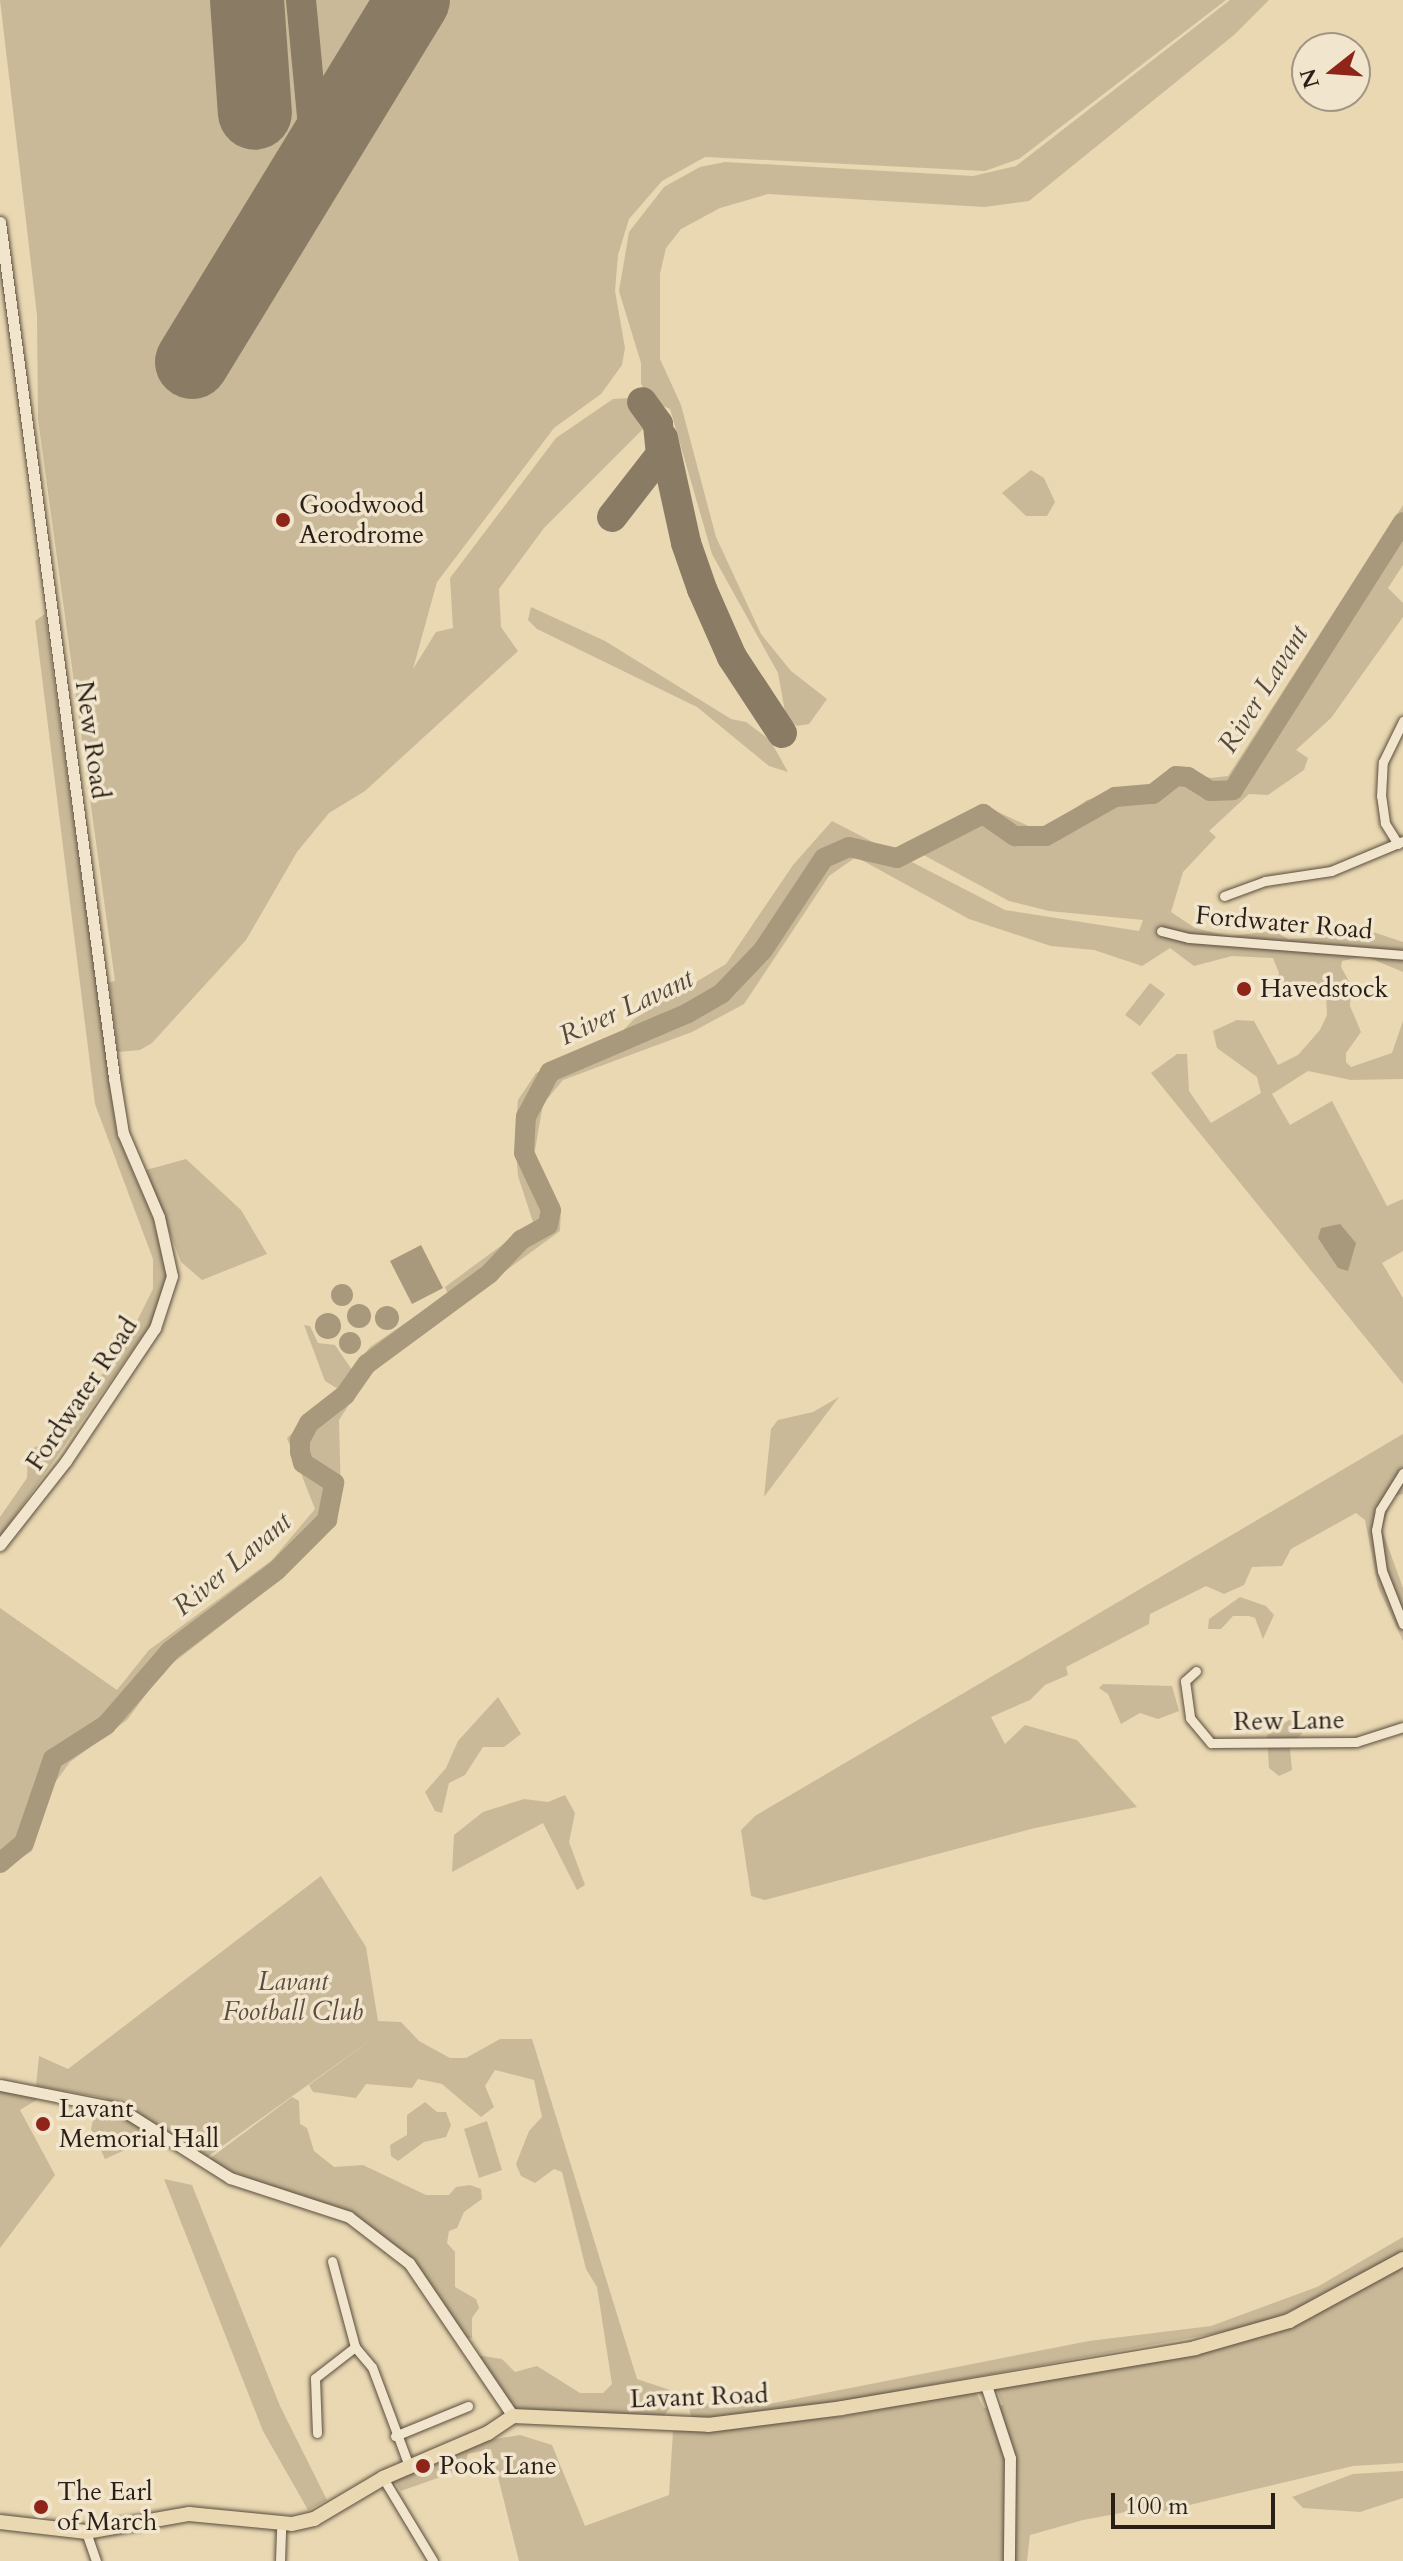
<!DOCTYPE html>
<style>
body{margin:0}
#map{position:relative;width:1403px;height:2561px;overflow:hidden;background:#e9d8b2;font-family:Cardo,serif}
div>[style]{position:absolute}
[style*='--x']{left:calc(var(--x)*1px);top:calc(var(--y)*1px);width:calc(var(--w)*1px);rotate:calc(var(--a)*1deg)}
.green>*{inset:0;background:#c9b998}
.water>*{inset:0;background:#a8997d}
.round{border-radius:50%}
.river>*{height:20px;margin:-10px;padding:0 10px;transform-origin:10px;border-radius:10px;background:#a8997d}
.taxiway>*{height:30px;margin:-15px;padding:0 15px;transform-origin:15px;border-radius:15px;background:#8a7c64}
.runway>*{height:74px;margin:-37px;padding:0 37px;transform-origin:37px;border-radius:37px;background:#8a7c64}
.roads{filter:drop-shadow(0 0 2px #5a4d3e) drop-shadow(0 0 2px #5a4d3e)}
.minor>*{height:9px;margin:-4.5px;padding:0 4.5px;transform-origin:4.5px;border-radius:4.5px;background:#f1e6cd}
.tertiary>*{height:11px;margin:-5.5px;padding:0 5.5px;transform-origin:5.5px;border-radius:5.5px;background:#f1e6cd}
.primary>*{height:14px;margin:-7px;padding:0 7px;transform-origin:7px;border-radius:7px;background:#e9d8b2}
.dots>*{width:22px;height:22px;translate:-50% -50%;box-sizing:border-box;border:4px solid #f1e6cd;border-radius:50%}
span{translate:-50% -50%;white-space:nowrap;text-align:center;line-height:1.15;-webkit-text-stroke:7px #f1e6cd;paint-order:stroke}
.poi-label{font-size:26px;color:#2a1f17}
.left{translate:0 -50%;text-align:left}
.street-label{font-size:26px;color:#2a1f17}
.park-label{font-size:26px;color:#5a4d3e;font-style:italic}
.water-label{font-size:28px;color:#564a3b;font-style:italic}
.north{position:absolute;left:1291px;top:32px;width:80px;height:80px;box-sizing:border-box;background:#f1e6cd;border:2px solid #a19684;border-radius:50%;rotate:253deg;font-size:22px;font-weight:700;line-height:32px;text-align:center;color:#2a1f17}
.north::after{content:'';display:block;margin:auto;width:28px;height:36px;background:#8f2418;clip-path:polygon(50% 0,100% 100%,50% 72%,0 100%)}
.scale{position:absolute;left:1111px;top:2493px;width:164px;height:36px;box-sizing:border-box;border:4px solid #2a1f17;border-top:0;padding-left:10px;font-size:24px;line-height:28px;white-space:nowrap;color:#2a1f17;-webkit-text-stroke:6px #f1e6cd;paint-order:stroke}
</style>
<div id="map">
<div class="green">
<div style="clip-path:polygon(0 0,1226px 0,1019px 159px,985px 171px,705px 157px,662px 181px,629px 219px,618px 255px,615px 291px,625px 348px,622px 365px,601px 394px,554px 428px,437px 582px,413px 669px,436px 632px,453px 628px,450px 578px,556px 438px,613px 399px,630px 398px,644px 409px,647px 425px,544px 528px,499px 589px,501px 627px,518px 651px,365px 791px,329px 813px,297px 852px,246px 940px,152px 1043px,140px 1050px,118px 1052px,109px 982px,115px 981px,38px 419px,37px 315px)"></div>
<div style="clip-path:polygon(1230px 0,1269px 0,1234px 35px,1029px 201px,984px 207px,768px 194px,720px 208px,681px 229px,666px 248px,660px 274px,660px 359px,681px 405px,716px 537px,761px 634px,791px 671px,827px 699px,809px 724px,797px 726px,786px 717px,778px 673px,712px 554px,670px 409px,648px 399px,641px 383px,641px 363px,619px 291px,629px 232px,664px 187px,700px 167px,725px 162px,973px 176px,1016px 166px)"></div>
<div style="clip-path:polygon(1031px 470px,1044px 478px,1055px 502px,1047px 516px,1026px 516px,1002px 493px)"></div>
<div style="clip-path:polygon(1403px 505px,1403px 565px,1388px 588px,1403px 603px,1403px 617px,1331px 718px,1296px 750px,1308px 758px,1304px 770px,1268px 795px,1249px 794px,1209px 831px,1216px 837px,1183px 872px,1171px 912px,1195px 928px,1229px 936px,1274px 931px,1288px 939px,1325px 937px,1358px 927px,1403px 942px,1403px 972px,1365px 956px,1342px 961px,1341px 967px,1351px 985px,1350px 1006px,1361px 1032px,1346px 1053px,1346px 1062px,1351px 1067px,1392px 1053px,1403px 1021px,1403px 1079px,1351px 1080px,1308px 1071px,1272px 1094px,1290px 1125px,1332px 1101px,1387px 1206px,1403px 1199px,1403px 1251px,1382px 1263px,1403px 1298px,1403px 1384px,1151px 1073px,1177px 1054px,1187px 1054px,1189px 1091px,1211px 1123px,1261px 1093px,1257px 1077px,1217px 1048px,1213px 1031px,1237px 1020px,1254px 1021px,1278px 1065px,1298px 1055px,1320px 1030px,1327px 1015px,1326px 994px,1312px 984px,1282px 996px,1274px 991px,1279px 973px,1273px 958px,1232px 956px,1194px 966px,1170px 948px,1142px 966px,1094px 950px,1051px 946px,969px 919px,856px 857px,829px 876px,744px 1004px,692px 1032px,563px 1080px,543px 1104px,534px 1156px,561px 1210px,560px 1231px,373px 1368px,339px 1420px,341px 1501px,329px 1526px,258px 1597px,164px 1670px,127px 1720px,70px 1762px,54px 1784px,32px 1851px,0 1872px,0 1608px,117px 1690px,149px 1650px,272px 1560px,315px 1509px,287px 1438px,338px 1389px,325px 1381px,304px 1325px,310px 1326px,318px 1343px,335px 1345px,352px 1370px,370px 1347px,448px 1294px,445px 1287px,533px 1222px,518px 1176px,515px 1135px,518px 1100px,536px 1073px,617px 1037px,634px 1019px,726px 964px,793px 865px,832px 821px,1005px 910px,1139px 931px,1143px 920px,1049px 911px,1009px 901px,916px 851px,985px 806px,1035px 829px,1053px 824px,1087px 800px,1154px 787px,1174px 766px,1210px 778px,1228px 776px)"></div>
<div style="clip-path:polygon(531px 607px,605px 641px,731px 719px,746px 722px,770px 740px,788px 772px,769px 766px,697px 707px,537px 629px,528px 620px)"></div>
<div style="clip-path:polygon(45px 614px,117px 1135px,153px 1219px,167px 1274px,151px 1324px,0 1537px,0 1517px,27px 1478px,28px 1451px,62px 1433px,133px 1329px,153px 1289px,153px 1259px,95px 1104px,35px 621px)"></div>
<div style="clip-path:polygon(1150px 983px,1165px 994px,1140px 1026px,1125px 1015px)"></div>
<div style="clip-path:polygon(186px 1159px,241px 1210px,267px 1254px,202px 1280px,181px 1262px,146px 1170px)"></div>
<div style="clip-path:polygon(839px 1397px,764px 1497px,771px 1429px,778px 1420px,813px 1412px)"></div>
<div style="clip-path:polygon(1403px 1434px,1403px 1494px,1392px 1497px,1382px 1530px,1403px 1588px,1403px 1641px,1378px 1587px,1365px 1520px,1356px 1513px,1291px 1549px,1282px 1566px,1252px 1567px,1244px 1585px,1224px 1594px,1206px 1586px,1150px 1614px,1149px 1624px,1066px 1667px,1068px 1675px,1045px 1685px,1030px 1700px,991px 1717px,1005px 1744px,1025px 1725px,1077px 1740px,1137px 1807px,1035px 1828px,765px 1900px,751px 1896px,741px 1830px,755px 1816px)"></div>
<div style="clip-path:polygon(1240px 1597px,1266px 1606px,1274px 1615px,1263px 1639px,1255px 1618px,1249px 1616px,1233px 1616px,1221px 1629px,1208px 1629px,1209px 1619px)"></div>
<div style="clip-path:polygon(1103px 1684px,1172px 1686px,1179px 1711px,1158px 1719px,1140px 1713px,1121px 1724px,1108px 1694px,1099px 1688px)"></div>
<div style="clip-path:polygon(498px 1697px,521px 1734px,504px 1747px,483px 1747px,465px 1775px,449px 1783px,442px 1813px,435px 1811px,425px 1792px,446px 1768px,458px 1741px)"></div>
<div style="clip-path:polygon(1289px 1720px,1300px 1721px,1303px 1732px,1290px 1749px,1292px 1770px,1279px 1776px,1269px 1768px,1267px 1735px)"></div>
<div style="clip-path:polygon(565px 1795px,575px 1813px,569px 1842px,585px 1885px,577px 1890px,543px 1823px,452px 1872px,454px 1835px,483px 1812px,524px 1799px,548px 1802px)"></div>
<div style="clip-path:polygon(321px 1876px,366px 1947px,378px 2021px,401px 2022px,419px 2041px,450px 2058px,466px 2058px,500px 2039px,532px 2039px,637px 2379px,670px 2390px,670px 2408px,663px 2417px,516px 2412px,476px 2355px,502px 2359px,515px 2372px,537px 2366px,580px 2393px,603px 2393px,612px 2384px,597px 2287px,586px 2269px,562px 2172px,554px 2169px,535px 2183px,521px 2176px,516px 2164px,529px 2131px,542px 2117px,534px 2080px,495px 2070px,485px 2086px,494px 2107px,481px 2117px,442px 2084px,418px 2079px,412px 2088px,366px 2084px,356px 2098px,313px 2092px,309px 2085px,379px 2034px,203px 2160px,105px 2098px,36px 2086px,39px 2056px,68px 2069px)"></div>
<div style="clip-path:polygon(0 2090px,38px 2099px,20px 2110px,55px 2175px,0 2248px)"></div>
<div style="clip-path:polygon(292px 2097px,299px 2101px,300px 2124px,307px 2128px,314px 2151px,334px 2167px,363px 2165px,426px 2195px,449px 2195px,456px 2187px,470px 2185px,481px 2189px,482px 2199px,464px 2212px,457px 2228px,449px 2231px,447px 2243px,455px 2252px,455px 2287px,476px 2299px,479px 2308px,472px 2318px,472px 2338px,465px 2339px,411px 2260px,350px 2215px,205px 2162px)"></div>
<div style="clip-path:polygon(425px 2102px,437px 2112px,446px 2112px,451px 2125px,446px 2137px,424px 2142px,398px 2161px,391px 2156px,390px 2145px,407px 2135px,407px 2115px)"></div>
<div style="clip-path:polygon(97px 2104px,140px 2123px,154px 2137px,105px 2159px,91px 2129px)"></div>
<div style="clip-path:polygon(487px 2121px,502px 2170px,479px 2178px,464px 2129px)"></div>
<div style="clip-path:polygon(164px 2179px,192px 2185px,280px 2406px,327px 2500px,308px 2510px,263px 2431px)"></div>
<div style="clip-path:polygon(1403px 2237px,1403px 2252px,1325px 2296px,1256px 2326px,843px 2401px,692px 2421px,686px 2393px,719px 2408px,769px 2404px,1089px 2341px,1211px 2326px,1317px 2287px)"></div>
<div style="clip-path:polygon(1403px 2267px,1403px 2463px,1353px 2466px,1160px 2512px,1131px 2511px,1083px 2520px,1030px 2535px,1027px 2561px,519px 2561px,491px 2449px,468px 2454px,463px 2469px,401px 2491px,393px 2479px,489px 2440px,520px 2435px,552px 2445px,585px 2526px,669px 2495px,673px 2431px,844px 2416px,975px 2391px,984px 2408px,1003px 2405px,996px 2387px,1197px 2353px,1292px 2327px)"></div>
<div style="clip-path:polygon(1403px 2471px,1403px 2498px,1360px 2512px,1303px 2508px,1292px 2497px,1353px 2474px)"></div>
</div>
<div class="water">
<div style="clip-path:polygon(1340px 1224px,1356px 1243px,1348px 1271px,1338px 1268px,1318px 1238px,1321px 1228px)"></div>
<div style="clip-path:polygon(421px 1245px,443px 1288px,412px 1304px,390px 1261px)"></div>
<div class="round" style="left:331px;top:1284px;width:22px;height:22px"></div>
<div class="round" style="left:347px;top:1304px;width:24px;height:24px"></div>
<div class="round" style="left:375px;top:1306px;width:24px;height:24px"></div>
<div class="round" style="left:315px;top:1313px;width:26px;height:26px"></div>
<div class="round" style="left:339px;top:1332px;width:22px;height:22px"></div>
</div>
<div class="river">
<div style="--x:0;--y:1863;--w:31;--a:-40"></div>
<div style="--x:24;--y:1843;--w:89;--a:-71"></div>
<div style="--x:53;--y:1759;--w:63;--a:-32.7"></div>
<div style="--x:106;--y:1725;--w:98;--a:-49.1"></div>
<div style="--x:170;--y:1651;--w:134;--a:-37.1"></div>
<div style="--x:277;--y:1570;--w:71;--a:-45"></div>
<div style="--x:327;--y:1520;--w:38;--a:-79"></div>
<div style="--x:334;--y:1483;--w:37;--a:-147"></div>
<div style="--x:303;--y:1463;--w:11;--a:-105"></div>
<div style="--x:300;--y:1452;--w:12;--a:-90"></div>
<div style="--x:300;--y:1440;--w:19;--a:-62"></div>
<div style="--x:309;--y:1423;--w:46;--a:-37.9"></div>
<div style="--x:345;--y:1395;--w:38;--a:-55"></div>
<div style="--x:367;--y:1364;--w:152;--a:-36.4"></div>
<div style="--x:489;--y:1274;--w:47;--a:-46.7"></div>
<div style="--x:521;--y:1240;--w:31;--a:-29"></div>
<div style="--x:548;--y:1225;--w:15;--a:-79"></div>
<div style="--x:551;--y:1210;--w:63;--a:-115.3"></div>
<div style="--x:524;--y:1153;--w:36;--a:-87"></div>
<div style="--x:526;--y:1117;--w:51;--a:-61.9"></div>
<div style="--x:550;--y:1072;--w:150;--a:-23.1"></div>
<div style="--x:688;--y:1013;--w:39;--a:-30"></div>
<div style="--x:722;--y:993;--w:59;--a:-46.4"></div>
<div style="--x:763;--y:950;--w:110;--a:-56.5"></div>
<div style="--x:824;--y:858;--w:27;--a:-24"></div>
<div style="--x:849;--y:847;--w:49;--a:12.9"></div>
<div style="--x:897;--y:858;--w:97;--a:-27.1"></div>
<div style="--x:983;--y:814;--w:39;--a:35"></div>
<div style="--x:1015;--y:836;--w:31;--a:0"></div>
<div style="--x:1046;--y:836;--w:79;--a:-29.5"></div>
<div style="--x:1115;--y:797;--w:38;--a:-5"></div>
<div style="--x:1153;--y:794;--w:29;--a:-38"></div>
<div style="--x:1176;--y:776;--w:12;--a:5"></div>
<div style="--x:1188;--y:777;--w:26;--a:32"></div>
<div style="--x:1210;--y:791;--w:23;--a:-2"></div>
<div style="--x:1233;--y:790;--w:317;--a:-57.6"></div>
</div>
<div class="taxiway">
<div style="--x:301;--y:0;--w:160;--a:84.6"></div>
<div style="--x:663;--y:438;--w:107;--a:77.6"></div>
<div style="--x:686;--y:543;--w:49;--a:70.8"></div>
<div style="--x:702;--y:589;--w:74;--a:66.2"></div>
<div style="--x:732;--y:657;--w:91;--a:56.7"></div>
<div style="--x:612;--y:517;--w:80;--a:-52.1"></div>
<div style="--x:661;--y:454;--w:30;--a:-96"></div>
<div style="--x:658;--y:424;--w:27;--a:-126"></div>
</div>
<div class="runway">
<div style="--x:247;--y:0;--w:113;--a:86"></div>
<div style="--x:192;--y:362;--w:424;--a:-58.6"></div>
</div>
<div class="roads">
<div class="minor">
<div style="--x:1398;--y:844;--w:25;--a:-122"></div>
<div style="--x:1385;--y:823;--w:27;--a:-98"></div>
<div style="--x:1381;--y:796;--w:34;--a:-87"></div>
<div style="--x:1383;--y:762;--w:46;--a:-64"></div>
<div style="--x:1224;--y:896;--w:44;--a:-20.1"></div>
<div style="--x:1265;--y:881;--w:67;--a:-8.6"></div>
<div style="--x:1331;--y:871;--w:78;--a:-22.6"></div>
<div style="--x:1161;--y:931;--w:29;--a:14"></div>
<div style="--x:1189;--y:938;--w:215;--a:4.5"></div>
<div style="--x:1403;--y:1473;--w:44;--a:121.9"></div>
<div style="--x:1380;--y:1510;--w:20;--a:101"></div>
<div style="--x:1376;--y:1530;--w:41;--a:81.7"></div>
<div style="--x:1382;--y:1571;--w:57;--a:68.4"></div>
<div style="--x:1196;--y:1671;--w:15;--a:138"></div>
<div style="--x:1185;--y:1681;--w:37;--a:82"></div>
<div style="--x:1190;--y:1718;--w:33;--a:50"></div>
<div style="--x:1211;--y:1743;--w:145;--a:-0.4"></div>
<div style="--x:1356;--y:1742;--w:49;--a:-17.7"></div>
<div style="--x:332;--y:2261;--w:89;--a:75"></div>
<div style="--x:317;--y:2433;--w:55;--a:-92.1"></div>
<div style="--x:315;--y:2378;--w:51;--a:-37.8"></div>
<div style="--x:355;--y:2347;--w:26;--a:50"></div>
<div style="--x:372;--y:2367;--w:106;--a:69.5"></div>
<div style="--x:395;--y:2436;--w:79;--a:-22.3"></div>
<div style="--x:383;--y:2478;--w:97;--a:58.9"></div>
<div style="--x:86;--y:2532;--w:31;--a:71"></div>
<div style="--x:280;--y:2561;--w:38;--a:-88"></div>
</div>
<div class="tertiary">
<div style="--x:0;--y:222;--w:864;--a:82.41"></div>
<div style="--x:114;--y:1078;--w:56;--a:80.7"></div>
<div style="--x:123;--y:1133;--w:91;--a:66.8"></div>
<div style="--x:159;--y:1217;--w:60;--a:77.6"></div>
<div style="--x:172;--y:1276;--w:55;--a:108.1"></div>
<div style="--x:155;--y:1328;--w:160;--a:123.8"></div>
<div style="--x:66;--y:1461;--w:107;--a:128.2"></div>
<div style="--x:0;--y:2085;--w:123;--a:11.2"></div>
<div style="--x:121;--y:2109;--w:129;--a:32.3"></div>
<div style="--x:230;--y:2178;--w:125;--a:18.1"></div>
<div style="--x:349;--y:2217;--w:76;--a:37.5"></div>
<div style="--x:409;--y:2263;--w:185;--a:55.8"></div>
<div style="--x:985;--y:2382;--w:80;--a:71.8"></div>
<div style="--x:1010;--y:2458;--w:103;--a:90.6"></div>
</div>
<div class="primary">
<div style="--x:0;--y:2522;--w:87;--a:6.6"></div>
<div style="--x:86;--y:2532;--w:105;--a:-9.9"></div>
<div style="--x:189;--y:2514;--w:103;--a:5.5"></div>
<div style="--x:292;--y:2524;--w:23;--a:-13"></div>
<div style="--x:314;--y:2519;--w:80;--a:-30.7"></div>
<div style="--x:383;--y:2478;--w:114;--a:-23.2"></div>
<div style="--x:488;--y:2433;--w:30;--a:-34"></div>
<div style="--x:513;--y:2416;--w:195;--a:2.6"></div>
<div style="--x:708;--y:2425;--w:135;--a:-7.2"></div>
<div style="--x:842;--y:2408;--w:358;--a:-9.6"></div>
<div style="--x:1195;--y:2348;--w:98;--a:-16"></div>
<div style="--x:1289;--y:2321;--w:130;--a:-28.5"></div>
</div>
</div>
<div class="dots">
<div style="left:283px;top:520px;background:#8f2418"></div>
<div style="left:1244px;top:989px;background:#8f2418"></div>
<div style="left:43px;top:2124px;background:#8f2418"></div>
<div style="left:423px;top:2466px;background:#8f2418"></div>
<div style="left:41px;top:2507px;background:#8f2418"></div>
</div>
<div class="poi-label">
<span class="left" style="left:299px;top:520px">Goodwood<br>Aerodrome</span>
<span class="left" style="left:1260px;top:989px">Havedstock</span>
<span class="left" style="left:59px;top:2124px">Lavant<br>Memorial Hall</span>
<span class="left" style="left:439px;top:2466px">Pook Lane</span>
<span class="left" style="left:57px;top:2507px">The Earl<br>of March</span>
</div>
<div class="street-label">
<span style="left:92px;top:740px;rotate:82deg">New Road</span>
<span style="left:1284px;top:923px;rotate:5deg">Fordwater Road</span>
<span style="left:82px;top:1394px;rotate:-56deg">Fordwater Road</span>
<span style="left:1289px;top:1721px;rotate:-1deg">Rew Lane</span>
<span style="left:699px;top:2397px;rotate:-2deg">Lavant Road</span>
</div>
<div class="park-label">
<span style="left:293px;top:1997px">Lavant<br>Football Club</span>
</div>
<div class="water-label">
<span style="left:1263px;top:689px;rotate:-58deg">River Lavant</span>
<span style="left:626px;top:1007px;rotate:-25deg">River Lavant</span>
<span style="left:232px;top:1564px;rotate:-40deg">River Lavant</span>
</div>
<div class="north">N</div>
<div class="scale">100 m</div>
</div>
